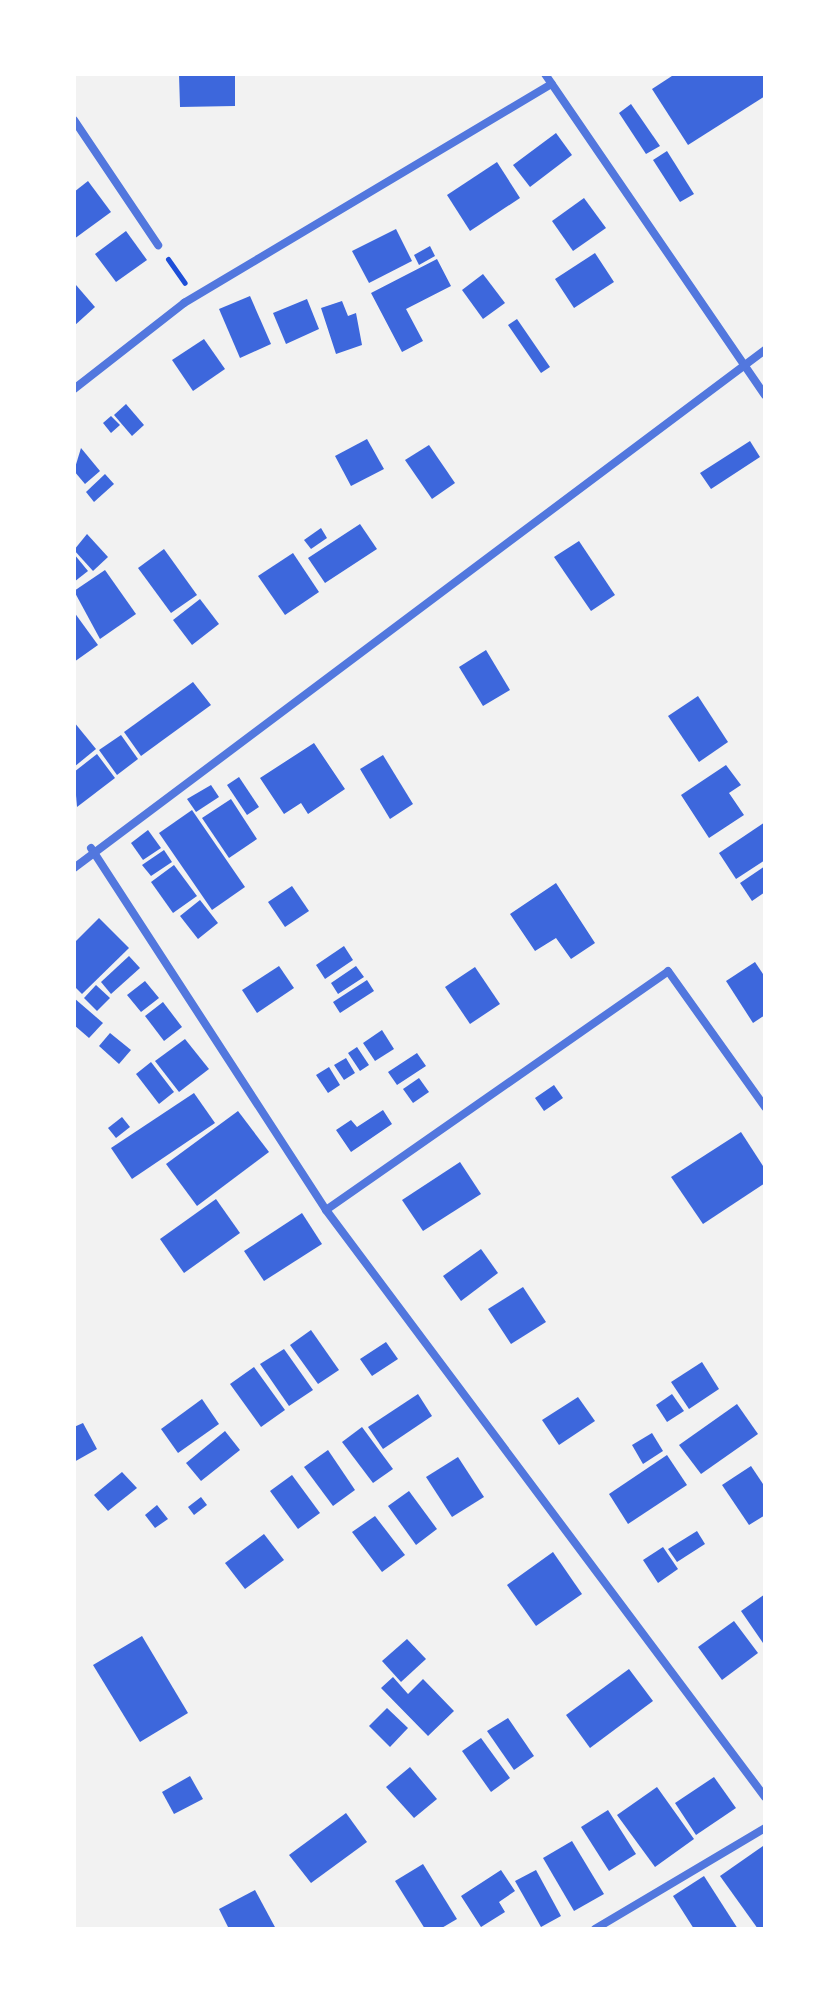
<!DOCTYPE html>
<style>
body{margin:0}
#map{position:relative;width:839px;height:2003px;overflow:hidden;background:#f2f2f2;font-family:"Source Sans 3",sans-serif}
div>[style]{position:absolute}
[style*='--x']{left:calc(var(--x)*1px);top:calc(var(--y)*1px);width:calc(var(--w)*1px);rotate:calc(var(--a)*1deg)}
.building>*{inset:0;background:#3d67dc}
.path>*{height:5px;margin:-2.5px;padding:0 2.5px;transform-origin:2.5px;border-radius:2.5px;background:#1d4ed8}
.minor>*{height:8px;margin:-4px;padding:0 4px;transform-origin:4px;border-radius:4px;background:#5277de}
span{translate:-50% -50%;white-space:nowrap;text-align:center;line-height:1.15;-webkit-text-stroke:6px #fff;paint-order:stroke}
.frame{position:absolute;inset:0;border:76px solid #fff;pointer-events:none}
</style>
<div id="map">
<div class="building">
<div style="clip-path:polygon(179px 74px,235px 74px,235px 106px,180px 107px)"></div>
<div style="clip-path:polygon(675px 74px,765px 74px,765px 96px,688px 145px,652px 89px)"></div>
<div style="clip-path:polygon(631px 104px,660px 146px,646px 154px,619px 113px)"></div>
<div style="clip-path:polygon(556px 133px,572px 155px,530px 187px,513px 165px)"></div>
<div style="clip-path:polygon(667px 151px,694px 194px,680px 202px,653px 160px)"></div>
<div style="clip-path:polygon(497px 162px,520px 198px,470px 231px,447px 195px)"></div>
<div style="clip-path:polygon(88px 181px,111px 212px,74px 239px,74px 192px)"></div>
<div style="clip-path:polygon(584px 198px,606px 228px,573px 251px,552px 221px)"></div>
<div style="clip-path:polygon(396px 229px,412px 261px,369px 283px,352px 251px)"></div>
<div style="clip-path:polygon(126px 231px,147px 260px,116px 282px,95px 254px)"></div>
<div style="clip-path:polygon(430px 246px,435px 256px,419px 265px,414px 255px)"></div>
<div style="clip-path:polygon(595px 253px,614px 282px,574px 308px,555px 279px)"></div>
<div style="clip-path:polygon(437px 259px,451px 286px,406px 309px,423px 341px,402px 352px,371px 293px)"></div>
<div style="clip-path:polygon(483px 274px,505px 303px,483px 319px,462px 290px)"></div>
<div style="clip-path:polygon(76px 285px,95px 307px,74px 326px,74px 286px)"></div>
<div style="clip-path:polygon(250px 296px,271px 344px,240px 358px,219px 309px)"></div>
<div style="clip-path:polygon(307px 299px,319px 329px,286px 344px,273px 313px)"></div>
<div style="clip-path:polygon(342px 301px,348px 316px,356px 313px,362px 345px,336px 354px,321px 308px)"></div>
<div style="clip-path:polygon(517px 319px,550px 367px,541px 373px,508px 325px)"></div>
<div style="clip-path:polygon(204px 339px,225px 369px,193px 391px,172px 360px)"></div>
<div style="clip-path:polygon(126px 404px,144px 425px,132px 436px,114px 415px)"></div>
<div style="clip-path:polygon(111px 416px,120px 425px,111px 433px,103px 423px)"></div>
<div style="clip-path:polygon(367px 439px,384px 469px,351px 486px,335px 456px)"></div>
<div style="clip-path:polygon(750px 441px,760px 457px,711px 489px,700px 473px)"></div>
<div style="clip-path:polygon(429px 445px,455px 483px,432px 499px,405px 460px)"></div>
<div style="clip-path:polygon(81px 448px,100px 471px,85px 484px,74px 471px)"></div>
<div style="clip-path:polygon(105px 474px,114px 484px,94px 502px,86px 492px)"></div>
<div style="clip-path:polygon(360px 524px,377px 549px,325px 583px,308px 558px)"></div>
<div style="clip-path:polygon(321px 528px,327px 538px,311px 549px,304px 540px)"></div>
<div style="clip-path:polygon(87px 534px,108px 557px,93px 571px,74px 550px)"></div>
<div style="clip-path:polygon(579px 541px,615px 595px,591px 611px,554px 557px)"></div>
<div style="clip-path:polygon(164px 549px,197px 595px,171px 613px,138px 568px)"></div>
<div style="clip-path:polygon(293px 553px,319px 592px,285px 615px,258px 576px)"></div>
<div style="clip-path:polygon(74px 554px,88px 571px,74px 582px)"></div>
<div style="clip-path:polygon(105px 570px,136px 614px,100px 639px,74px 591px)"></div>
<div style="clip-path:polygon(200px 599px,219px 624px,192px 645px,173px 620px)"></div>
<div style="clip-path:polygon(74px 612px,98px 645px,74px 662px)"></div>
<div style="clip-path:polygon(486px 650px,510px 690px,483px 706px,459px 667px)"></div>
<div style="clip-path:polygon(193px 682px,211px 705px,141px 756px,124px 732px)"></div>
<div style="clip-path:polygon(698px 696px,728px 742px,699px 762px,668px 716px)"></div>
<div style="clip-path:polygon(74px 722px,96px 749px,74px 767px)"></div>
<div style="clip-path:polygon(121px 735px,138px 759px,117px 775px,99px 750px)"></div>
<div style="clip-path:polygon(314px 743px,345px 789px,308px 814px,301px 803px,284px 814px,260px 778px)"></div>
<div style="clip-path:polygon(97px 754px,115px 778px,77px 807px,74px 772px)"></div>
<div style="clip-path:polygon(383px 755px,413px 804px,390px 819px,360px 769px)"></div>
<div style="clip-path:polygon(726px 765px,741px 785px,729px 793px,744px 815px,709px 838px,681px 795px)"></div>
<div style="clip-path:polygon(239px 777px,259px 807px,247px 815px,227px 785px)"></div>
<div style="clip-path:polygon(211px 785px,219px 797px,196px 812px,187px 799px)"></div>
<div style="clip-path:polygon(231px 799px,257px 839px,229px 858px,202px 818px)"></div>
<div style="clip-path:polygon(192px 810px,245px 887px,212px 910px,159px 833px)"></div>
<div style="clip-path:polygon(765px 822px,765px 860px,736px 879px,719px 853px)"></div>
<div style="clip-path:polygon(148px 830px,161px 848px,143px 860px,131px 843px)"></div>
<div style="clip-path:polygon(164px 850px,172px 862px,151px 876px,142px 865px)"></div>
<div style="clip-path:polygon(174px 865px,197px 896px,173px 913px,151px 882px)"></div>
<div style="clip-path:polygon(765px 866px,765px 892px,752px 901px,740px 883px)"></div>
<div style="clip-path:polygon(556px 883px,595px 943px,571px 959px,556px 938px,535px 951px,510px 914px)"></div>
<div style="clip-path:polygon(292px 886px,309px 911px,285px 927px,268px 902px)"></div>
<div style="clip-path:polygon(200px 900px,218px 923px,198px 939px,180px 916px)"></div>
<div style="clip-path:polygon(99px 918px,129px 948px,82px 994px,74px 986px,74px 943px)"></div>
<div style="clip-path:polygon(344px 946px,353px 960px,325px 979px,316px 965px)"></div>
<div style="clip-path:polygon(129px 956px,140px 968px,111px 994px,101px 982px)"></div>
<div style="clip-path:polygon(755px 962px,765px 977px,765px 1015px,753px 1023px,726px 981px)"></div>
<div style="clip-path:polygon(279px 966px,294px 988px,257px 1013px,242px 990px)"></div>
<div style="clip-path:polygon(356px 966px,364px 977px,338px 994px,331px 983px)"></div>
<div style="clip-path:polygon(475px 967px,500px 1004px,470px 1024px,445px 987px)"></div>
<div style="clip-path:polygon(367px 980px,374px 991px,340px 1013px,333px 1002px)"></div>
<div style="clip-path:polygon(145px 981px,159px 998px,141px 1012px,127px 995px)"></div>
<div style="clip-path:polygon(96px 985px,110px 998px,97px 1011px,84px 998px)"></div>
<div style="clip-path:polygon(74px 998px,103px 1023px,89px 1038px,74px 1025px)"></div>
<div style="clip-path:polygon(163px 1002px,182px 1027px,164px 1041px,145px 1016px)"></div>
<div style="clip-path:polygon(382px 1030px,394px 1049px,375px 1061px,363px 1043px)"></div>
<div style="clip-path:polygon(110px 1033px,131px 1050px,119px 1064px,99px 1046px)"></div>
<div style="clip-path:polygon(185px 1039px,209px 1069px,179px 1092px,155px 1061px)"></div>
<div style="clip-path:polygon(357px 1047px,369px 1065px,360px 1071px,348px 1053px)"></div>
<div style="clip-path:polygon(417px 1053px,426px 1066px,397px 1085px,388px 1072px)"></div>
<div style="clip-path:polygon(346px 1058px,355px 1073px,344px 1080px,334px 1065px)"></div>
<div style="clip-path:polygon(151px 1062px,174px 1092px,159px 1104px,136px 1074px)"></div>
<div style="clip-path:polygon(329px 1067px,340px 1085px,328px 1093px,316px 1075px)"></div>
<div style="clip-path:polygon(419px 1078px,429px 1092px,413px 1103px,403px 1089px)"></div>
<div style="clip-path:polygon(554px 1085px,563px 1098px,544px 1111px,535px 1098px)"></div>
<div style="clip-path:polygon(194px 1093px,215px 1123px,132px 1179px,111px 1148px)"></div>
<div style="clip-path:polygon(383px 1110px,392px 1124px,351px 1152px,336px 1130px,351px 1120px,357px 1127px)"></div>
<div style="clip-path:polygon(238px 1111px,269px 1152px,197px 1206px,166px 1164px)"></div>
<div style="clip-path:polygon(122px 1117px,130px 1127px,116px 1138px,108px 1128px)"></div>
<div style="clip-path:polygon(741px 1132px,765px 1169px,765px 1183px,703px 1224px,671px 1177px)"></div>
<div style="clip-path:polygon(460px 1162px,481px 1194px,423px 1231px,402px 1200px)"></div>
<div style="clip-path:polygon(216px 1199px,240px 1233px,184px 1273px,160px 1239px)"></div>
<div style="clip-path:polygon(302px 1213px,322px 1244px,264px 1281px,244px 1251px)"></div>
<div style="clip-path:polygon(481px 1249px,498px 1273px,461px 1301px,443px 1276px)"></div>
<div style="clip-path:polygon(523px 1287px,546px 1322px,511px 1344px,488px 1309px)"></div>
<div style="clip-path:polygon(311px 1330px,339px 1370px,318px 1384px,290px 1345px)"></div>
<div style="clip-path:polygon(386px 1342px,398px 1359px,372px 1376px,360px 1359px)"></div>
<div style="clip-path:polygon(284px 1349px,313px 1390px,289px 1406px,260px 1364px)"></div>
<div style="clip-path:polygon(702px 1362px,719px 1389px,689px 1409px,671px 1382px)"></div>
<div style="clip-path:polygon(254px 1367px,285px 1410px,261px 1427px,230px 1384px)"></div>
<div style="clip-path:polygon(418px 1394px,432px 1416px,383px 1449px,368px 1427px)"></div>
<div style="clip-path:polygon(672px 1394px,684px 1411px,667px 1422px,656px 1405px)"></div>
<div style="clip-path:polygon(578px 1397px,595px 1421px,559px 1445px,542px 1420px)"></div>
<div style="clip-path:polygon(202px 1399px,219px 1424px,178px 1453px,161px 1429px)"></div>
<div style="clip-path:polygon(737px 1404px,758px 1434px,701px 1474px,679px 1445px)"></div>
<div style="clip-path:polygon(83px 1423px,97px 1449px,74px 1462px,74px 1427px)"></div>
<div style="clip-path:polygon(362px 1427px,393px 1469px,373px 1483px,342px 1442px)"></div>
<div style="clip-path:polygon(225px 1431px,240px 1450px,201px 1481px,186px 1463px)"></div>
<div style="clip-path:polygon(652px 1433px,663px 1451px,643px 1464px,632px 1445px)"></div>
<div style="clip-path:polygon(328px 1450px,355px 1490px,333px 1506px,304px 1467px)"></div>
<div style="clip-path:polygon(667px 1455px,687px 1485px,628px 1524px,609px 1494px)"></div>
<div style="clip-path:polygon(458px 1457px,484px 1497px,452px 1517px,426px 1477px)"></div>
<div style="clip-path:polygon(751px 1466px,765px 1487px,765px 1515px,749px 1525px,722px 1485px)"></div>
<div style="clip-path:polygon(122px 1472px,137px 1488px,108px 1511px,94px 1495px)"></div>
<div style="clip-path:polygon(292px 1475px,320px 1513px,298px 1529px,270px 1491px)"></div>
<div style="clip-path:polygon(409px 1491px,437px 1529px,416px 1545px,388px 1506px)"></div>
<div style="clip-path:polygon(201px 1497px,207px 1505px,194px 1515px,188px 1507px)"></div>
<div style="clip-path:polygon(157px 1505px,168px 1519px,155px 1528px,145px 1515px)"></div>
<div style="clip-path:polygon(375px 1516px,405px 1555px,382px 1572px,352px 1532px)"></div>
<div style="clip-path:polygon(697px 1531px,705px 1544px,677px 1562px,668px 1549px)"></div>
<div style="clip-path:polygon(264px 1534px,284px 1560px,245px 1589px,225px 1563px)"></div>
<div style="clip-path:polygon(663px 1547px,678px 1569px,658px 1583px,643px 1560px)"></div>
<div style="clip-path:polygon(553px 1552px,582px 1594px,536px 1626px,507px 1585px)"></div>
<div style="clip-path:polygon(765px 1594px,765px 1646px,741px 1611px)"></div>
<div style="clip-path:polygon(734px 1621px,758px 1653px,722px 1680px,698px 1647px)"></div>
<div style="clip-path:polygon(142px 1636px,188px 1713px,140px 1742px,93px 1665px)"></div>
<div style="clip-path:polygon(407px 1639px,426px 1659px,401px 1682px,382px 1661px)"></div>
<div style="clip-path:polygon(629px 1669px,653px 1701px,590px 1748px,566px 1715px)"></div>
<div style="clip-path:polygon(393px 1677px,408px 1694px,423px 1679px,454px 1711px,428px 1736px,381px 1688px)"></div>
<div style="clip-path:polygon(387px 1708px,408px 1728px,390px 1747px,369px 1726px)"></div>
<div style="clip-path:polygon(508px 1718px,534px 1756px,514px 1770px,487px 1731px)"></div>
<div style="clip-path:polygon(481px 1738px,510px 1778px,491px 1792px,462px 1751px)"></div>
<div style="clip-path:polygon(410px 1767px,437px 1799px,414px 1818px,386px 1787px)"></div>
<div style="clip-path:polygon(190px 1776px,203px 1799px,174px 1814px,162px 1792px)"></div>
<div style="clip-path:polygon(714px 1777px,736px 1808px,696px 1835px,675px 1803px)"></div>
<div style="clip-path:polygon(657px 1787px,694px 1839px,655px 1867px,617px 1815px)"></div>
<div style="clip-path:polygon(608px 1810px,636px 1854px,609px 1871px,581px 1827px)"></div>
<div style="clip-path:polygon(346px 1813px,367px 1842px,311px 1883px,289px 1855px)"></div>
<div style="clip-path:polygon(572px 1841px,604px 1894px,574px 1911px,543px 1858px)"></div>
<div style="clip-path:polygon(763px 1846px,765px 1929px,758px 1929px,720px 1876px)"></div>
<div style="clip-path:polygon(423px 1864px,457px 1919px,440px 1929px,425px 1929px,395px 1881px)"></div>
<div style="clip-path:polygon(501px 1870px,515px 1891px,499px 1902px,505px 1912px,481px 1927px,461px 1896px)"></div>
<div style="clip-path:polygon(536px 1870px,561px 1916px,541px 1927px,515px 1881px)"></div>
<div style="clip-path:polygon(704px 1876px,738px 1929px,694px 1929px,673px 1896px)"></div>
<div style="clip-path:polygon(255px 1890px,276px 1929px,229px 1929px,219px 1909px)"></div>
</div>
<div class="path">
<div style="--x:168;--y:259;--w:29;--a:55"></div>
</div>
<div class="minor">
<div style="--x:545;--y:74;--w:389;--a:55.6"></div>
<div style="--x:74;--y:120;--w:151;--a:56.1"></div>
<div style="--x:74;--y:389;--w:140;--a:-38"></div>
<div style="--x:184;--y:303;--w:428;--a:-30.8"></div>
<div style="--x:91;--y:848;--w:432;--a:57"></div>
<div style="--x:326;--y:1210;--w:733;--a:53.21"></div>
<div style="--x:74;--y:868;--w:864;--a:-36.86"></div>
<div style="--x:326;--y:1210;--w:417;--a:-34.9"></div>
<div style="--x:668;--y:971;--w:167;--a:54.5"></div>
<div style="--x:595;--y:1929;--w:198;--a:-30.7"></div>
</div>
<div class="frame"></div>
</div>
